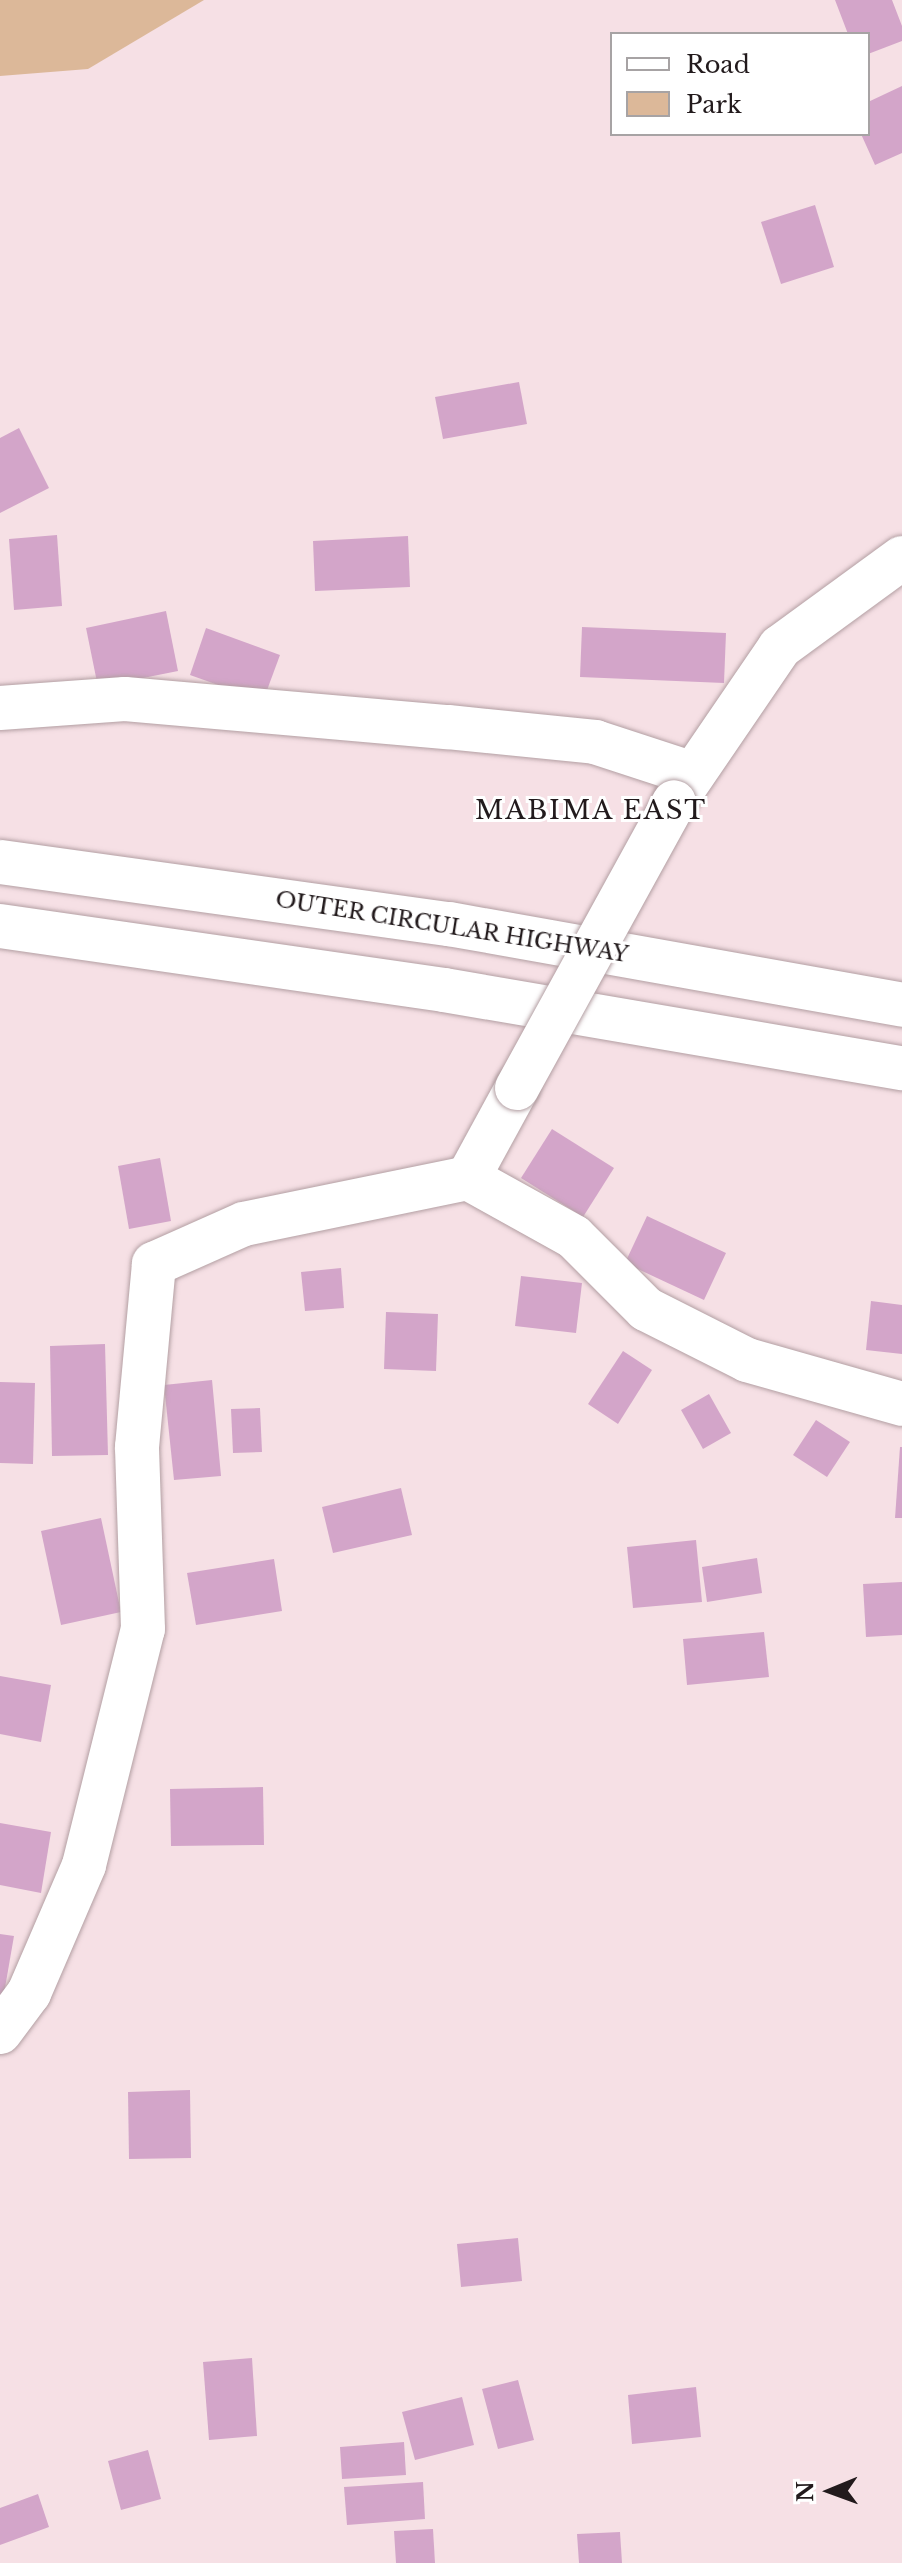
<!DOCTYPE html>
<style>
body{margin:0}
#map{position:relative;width:902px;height:2563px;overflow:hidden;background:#f6e0e5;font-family:"Libre Baskerville",serif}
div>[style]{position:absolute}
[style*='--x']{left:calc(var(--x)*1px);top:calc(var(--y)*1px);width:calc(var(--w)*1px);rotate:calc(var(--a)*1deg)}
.green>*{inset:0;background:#dcb899}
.building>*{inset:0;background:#d3a5c9}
.roads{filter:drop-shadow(0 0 2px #b39fa3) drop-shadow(0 0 2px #b39fa3)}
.street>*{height:44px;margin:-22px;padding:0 22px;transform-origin:22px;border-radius:22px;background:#fff}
.highway>*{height:44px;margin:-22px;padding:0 22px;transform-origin:22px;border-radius:22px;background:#fff}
.bridges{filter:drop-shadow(0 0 2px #b39fa3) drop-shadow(0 0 2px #b39fa3)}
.street-bridge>*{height:44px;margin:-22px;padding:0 22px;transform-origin:22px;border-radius:22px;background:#fff}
span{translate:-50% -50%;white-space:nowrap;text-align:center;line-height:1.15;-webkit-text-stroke:6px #fff;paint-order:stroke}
.street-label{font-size:22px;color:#221a1c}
.quarter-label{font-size:26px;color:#221a1c;letter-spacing:2px}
.legend{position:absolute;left:610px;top:32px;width:260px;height:104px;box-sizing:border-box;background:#fff;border:2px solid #a7a3a4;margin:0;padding:10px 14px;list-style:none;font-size:24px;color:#221a1c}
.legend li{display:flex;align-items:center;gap:16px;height:40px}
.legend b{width:40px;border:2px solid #a7a3a4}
.north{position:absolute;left:790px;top:2451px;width:80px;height:80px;-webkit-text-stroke:6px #fff;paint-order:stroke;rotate:269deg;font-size:22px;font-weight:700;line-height:32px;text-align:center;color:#221a1c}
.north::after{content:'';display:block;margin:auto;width:28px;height:36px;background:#221a1c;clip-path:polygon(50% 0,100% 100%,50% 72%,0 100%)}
</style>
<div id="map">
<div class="green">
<div style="clip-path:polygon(0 0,204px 0,88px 69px,0 76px)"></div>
</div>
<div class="building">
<div style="clip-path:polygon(835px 0,892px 0,902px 26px,902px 41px,868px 54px,868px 34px,848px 34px)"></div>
<div style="clip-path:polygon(902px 86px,902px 153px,875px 165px,861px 134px,868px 134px,868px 102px)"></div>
<div style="clip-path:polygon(815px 205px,834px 267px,781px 284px,761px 222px)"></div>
<div style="clip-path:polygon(519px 382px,527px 424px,443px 439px,435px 397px)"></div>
<div style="clip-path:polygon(19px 428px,49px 488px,0 513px,0 438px)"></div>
<div style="clip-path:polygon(57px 535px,62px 606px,14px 610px,9px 539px)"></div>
<div style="clip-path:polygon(408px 536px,410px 587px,315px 591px,313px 541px)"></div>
<div style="clip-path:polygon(166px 611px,178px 671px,98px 687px,86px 628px)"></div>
<div style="clip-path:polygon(582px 627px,726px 633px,724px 683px,580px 677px)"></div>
<div style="clip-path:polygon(206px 628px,280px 655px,263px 701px,190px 675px)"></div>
<div style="clip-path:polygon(552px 1129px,614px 1168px,583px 1217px,521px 1178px)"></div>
<div style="clip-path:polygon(160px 1158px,171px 1221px,129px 1229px,118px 1166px)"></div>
<div style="clip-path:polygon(647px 1216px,726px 1253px,704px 1300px,625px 1263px)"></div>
<div style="clip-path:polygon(341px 1268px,344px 1308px,305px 1311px,301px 1272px)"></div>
<div style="clip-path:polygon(521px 1276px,582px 1283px,576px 1333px,515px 1326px)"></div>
<div style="clip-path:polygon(871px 1301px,902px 1305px,902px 1354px,866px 1350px)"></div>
<div style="clip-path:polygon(386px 1312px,438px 1314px,436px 1371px,384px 1369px)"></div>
<div style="clip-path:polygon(105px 1344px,108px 1455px,52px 1456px,50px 1346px)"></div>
<div style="clip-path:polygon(623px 1351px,652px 1370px,618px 1424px,588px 1404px)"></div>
<div style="clip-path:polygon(212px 1380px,221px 1476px,174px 1480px,164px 1385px)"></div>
<div style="clip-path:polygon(0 1382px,35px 1383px,33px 1464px,0 1463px)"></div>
<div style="clip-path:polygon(709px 1394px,731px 1433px,703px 1449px,681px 1410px)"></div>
<div style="clip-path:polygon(260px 1408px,262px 1452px,233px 1453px,231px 1409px)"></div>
<div style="clip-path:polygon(816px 1420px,850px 1442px,827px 1477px,793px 1455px)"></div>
<div style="clip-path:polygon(900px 1447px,902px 1447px,902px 1518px,895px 1518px)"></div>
<div style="clip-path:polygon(401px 1488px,412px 1535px,333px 1553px,322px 1507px)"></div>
<div style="clip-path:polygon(101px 1518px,121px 1612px,61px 1625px,41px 1531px)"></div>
<div style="clip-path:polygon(696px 1540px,702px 1602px,633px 1608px,627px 1547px)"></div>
<div style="clip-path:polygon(757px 1558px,762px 1593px,707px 1602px,702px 1567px)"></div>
<div style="clip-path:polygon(274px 1559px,282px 1611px,196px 1625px,187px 1573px)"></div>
<div style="clip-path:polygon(902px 1582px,902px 1635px,866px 1637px,863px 1584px)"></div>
<div style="clip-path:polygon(764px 1632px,769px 1677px,687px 1685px,683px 1639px)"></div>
<div style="clip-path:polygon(0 1676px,51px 1685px,41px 1742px,0 1734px)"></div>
<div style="clip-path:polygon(263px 1787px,264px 1845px,171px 1846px,170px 1789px)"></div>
<div style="clip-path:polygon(0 1823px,51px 1832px,41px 1893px,0 1885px)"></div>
<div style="clip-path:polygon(0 1934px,14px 1936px,2px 2005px,0 2005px)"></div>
<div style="clip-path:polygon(190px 2090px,191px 2158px,129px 2159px,128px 2092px)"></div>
<div style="clip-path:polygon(518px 2238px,522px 2281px,461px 2287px,457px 2244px)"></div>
<div style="clip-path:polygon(252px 2358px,257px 2436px,209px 2440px,203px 2362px)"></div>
<div style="clip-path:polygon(518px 2380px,534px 2440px,498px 2449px,482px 2389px)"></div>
<div style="clip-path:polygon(696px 2387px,701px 2437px,632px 2444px,628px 2395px)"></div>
<div style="clip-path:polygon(462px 2397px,474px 2445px,415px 2460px,402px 2412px)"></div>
<div style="clip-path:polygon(404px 2442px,406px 2475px,342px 2479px,340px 2447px)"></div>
<div style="clip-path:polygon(148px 2450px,161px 2499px,121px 2510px,108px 2461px)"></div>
<div style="clip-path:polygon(423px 2482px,425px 2519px,347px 2525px,344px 2487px)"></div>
<div style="clip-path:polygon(38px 2494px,49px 2527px,0 2545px,0 2508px)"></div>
<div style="clip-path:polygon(433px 2529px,435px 2563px,396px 2563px,394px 2531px)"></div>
<div style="clip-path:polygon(620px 2532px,622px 2563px,579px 2563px,577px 2534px)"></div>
</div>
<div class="roads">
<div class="street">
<div style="--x:0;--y:708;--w:125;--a:-4.1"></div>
<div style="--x:125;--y:699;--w:324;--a:5"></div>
<div style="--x:448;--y:727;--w:148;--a:5.8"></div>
<div style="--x:595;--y:742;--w:103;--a:18.1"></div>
<div style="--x:677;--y:798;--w:183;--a:-55.7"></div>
<div style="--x:780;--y:647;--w:151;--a:-36.1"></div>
<div style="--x:468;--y:1178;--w:121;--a:29.1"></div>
<div style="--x:574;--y:1237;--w:102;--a:45"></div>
<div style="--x:646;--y:1309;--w:113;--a:26.8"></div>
<div style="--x:747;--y:1360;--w:161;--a:15.8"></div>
<div style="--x:0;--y:2032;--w:49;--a:-53.4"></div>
<div style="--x:29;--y:1993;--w:139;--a:-66.7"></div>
<div style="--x:84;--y:1865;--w:243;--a:-76"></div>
<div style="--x:143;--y:1629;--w:182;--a:-91.9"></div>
<div style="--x:137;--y:1447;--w:184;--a:-84.7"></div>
<div style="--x:154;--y:1264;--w:98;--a:-24"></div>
<div style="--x:244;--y:1224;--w:229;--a:-11.6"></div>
<div style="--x:468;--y:1178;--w:102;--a:-61.4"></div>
</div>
<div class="highway">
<div style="--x:0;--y:862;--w:453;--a:7.9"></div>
<div style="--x:449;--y:924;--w:460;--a:10.1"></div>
<div style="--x:0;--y:926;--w:449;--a:8.2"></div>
<div style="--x:444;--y:990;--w:465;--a:9.7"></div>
</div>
</div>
<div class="bridges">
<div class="street-bridge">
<div style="--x:517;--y:1088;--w:326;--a:-61.2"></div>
</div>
</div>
<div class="street-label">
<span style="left:452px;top:927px;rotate:9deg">OUTER CIRCULAR HIGHWAY</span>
</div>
<div class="quarter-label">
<span style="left:591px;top:811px">MABIMA EAST</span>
</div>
<ul class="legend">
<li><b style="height:10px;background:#fff"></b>Road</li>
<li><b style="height:22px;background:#dcb899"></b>Park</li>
</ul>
<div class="north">N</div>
</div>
